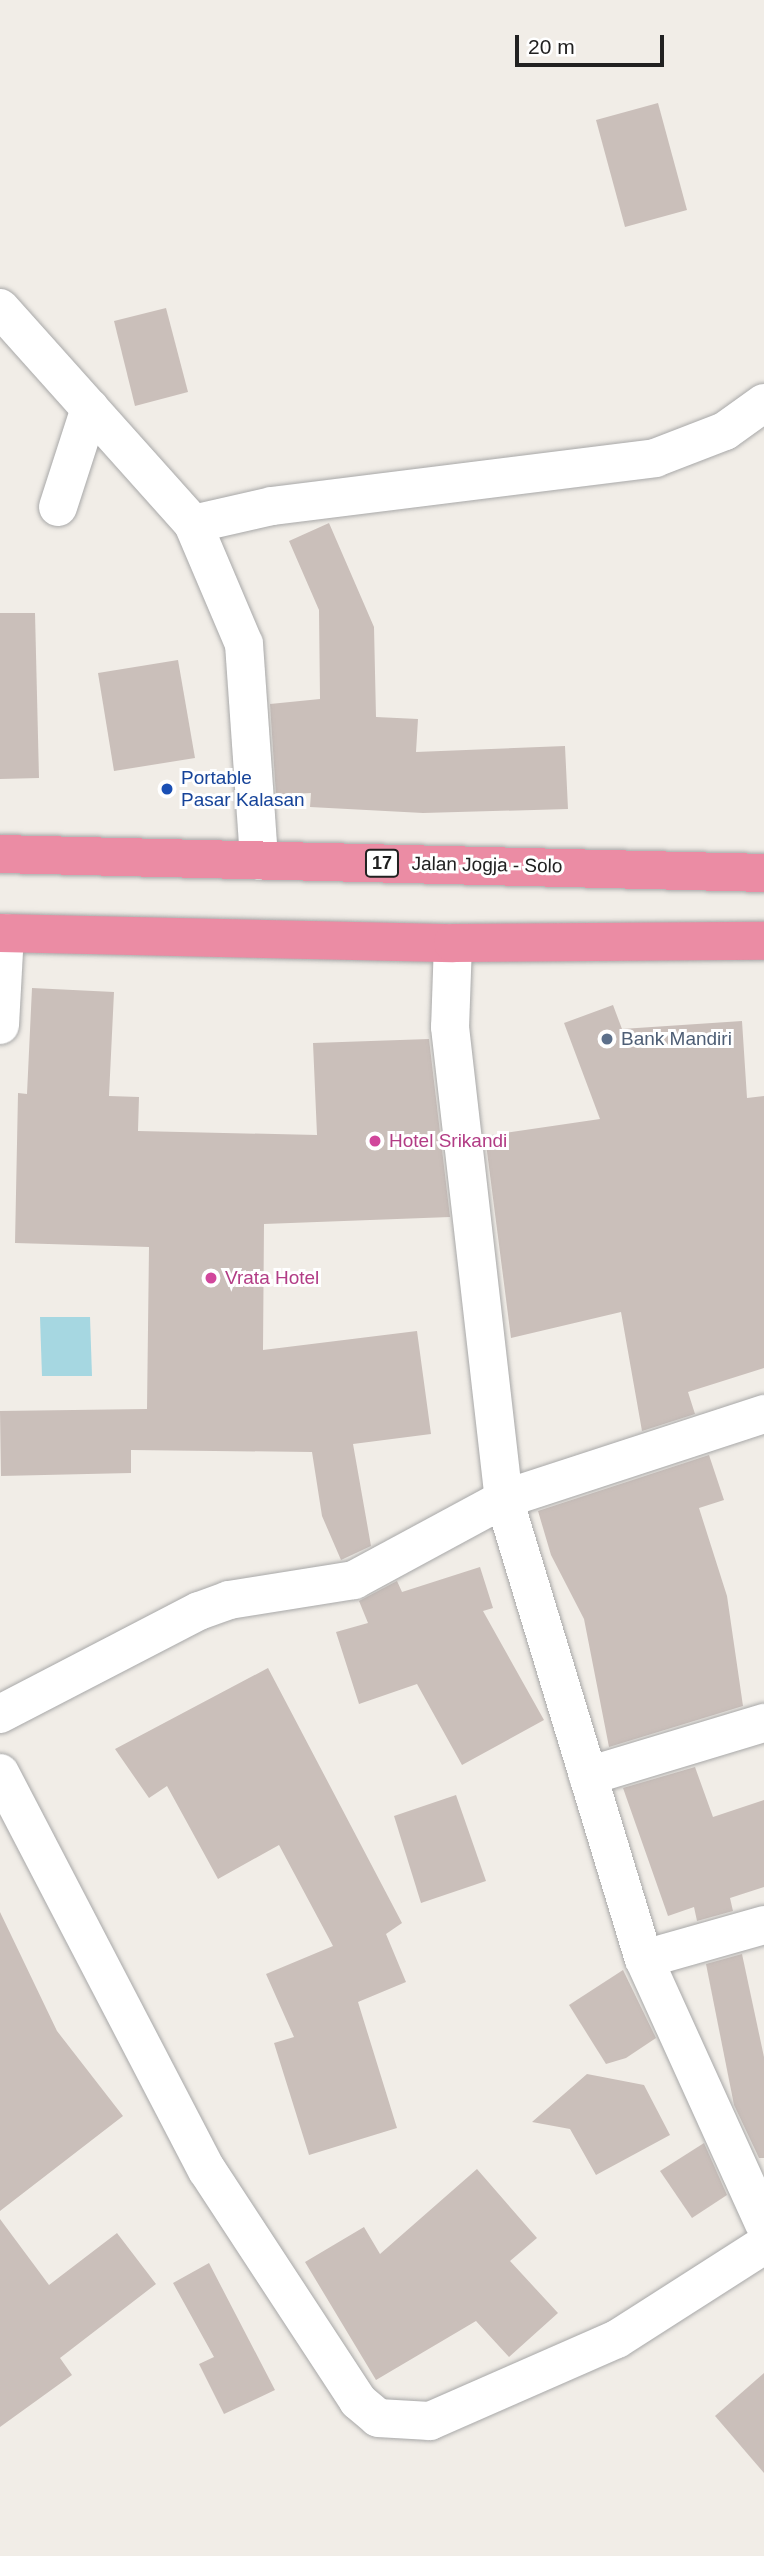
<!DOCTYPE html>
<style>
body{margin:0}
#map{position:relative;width:764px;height:2556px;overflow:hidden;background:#f1ede7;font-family:Arial,sans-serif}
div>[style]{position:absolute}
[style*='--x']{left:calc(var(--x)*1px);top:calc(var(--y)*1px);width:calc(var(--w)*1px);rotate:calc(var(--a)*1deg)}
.water>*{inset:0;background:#a6d7e1}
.building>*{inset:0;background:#cabfba}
.roads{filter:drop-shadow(0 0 2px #a8a8a8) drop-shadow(0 0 2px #a8a8a8)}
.minor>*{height:38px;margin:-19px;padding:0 19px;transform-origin:19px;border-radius:19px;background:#fff}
.highway>*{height:38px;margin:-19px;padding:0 19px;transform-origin:19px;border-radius:19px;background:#eb8ca4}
.dots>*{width:19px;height:19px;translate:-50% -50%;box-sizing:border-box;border:4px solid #fff;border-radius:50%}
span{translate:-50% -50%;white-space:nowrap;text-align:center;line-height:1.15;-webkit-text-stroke:6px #fff;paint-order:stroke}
.shield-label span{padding:2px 5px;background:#fff;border:2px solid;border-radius:5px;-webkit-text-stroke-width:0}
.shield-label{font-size:18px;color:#212121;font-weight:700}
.transit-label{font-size:19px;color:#164399}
.left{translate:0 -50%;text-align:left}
.street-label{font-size:19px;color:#212121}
.service-label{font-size:19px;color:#4e5e75}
.hotel-label{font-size:19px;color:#b23c85}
.scale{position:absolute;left:515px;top:35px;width:149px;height:32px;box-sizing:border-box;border:4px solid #212121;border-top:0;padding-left:9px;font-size:21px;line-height:24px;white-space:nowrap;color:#212121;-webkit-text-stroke:5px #fff;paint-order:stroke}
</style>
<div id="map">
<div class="water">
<div style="clip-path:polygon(40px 1317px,90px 1317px,92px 1376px,42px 1376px)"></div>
</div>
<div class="building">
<div style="clip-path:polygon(658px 103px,687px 210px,625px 227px,596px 120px)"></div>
<div style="clip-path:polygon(166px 308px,188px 392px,135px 406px,114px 321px)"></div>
<div style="clip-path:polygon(329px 523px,374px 627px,376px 717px,418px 719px,416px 752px,565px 746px,568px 809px,423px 813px,310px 807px,311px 793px,276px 795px,270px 704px,320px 699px,319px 610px,289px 541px)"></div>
<div style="clip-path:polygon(0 613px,35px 613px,39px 778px,0 779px)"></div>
<div style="clip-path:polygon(178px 660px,195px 758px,114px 771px,98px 673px)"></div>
<div style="clip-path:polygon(32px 988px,114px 992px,109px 1096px,139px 1097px,138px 1131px,317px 1135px,313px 1043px,429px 1039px,450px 1217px,264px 1224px,263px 1350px,417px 1331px,431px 1434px,353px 1444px,371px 1546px,341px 1560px,322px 1516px,312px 1452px,131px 1450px,131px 1473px,1px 1476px,0 1411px,147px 1409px,149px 1247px,15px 1243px,18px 1093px,27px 1094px)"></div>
<div style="clip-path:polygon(613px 1005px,622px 1029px,742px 1021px,747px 1098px,764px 1096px,764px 1368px,688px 1392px,695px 1414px,642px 1431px,621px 1312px,511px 1338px,485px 1136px,600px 1119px,564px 1023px)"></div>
<div style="clip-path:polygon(709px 1455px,724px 1500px,699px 1508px,727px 1596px,743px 1706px,609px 1747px,584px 1619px,551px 1555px,538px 1511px)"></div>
<div style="clip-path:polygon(480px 1567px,493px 1608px,483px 1611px,544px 1720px,462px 1765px,417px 1684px,359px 1704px,336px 1632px,368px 1623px,359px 1601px,397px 1581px,402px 1592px)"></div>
<div style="clip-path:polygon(268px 1668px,402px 1923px,386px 1934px,406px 1982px,358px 2002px,397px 2128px,309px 2155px,274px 2043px,294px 2037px,266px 1974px,333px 1946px,279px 1845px,218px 1879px,167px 1786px,149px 1798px,115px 1749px)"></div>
<div style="clip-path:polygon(695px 1767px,713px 1817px,764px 1800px,764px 1887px,730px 1898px,733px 1911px,697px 1921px,694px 1907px,668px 1916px,623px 1788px)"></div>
<div style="clip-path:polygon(456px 1795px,486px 1881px,421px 1903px,394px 1816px)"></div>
<div style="clip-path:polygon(0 1912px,57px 2031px,123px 2116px,0 2211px)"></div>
<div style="clip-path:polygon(742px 1954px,764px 2057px,764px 2158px,759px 2158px,734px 2105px,706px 1964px)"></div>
<div style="clip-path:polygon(623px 1970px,656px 2038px,626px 2058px,606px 2064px,569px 2005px)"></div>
<div style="clip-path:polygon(587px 2074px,644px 2085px,670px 2135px,596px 2175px,570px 2129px,532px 2122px)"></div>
<div style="clip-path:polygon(704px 2143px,727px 2195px,692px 2218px,660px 2171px)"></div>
<div style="clip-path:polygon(477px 2169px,537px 2238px,510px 2261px,558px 2313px,509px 2357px,476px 2321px,376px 2380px,305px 2262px,364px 2227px,380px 2254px)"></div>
<div style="clip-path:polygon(0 2219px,49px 2285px,117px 2233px,156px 2284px,60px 2358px,72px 2375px,0 2427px)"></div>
<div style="clip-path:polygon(209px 2263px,275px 2390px,224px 2414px,199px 2364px,214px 2357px,173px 2283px)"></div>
<div style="clip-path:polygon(764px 2373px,764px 2473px,715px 2416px)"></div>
</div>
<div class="roads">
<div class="minor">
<div style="--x:0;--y:308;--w:290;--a:48.2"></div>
<div style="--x:193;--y:524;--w:130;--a:67"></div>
<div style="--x:244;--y:644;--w:217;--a:86"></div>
<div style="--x:58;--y:507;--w:104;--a:-72.1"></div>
<div style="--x:193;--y:524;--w:81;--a:-12.8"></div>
<div style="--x:272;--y:506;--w:386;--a:-7.1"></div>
<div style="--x:655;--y:458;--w:75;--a:-21.1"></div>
<div style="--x:725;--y:431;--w:48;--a:-35.7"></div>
<div style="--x:453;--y:943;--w:84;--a:92"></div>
<div style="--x:450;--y:1027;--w:475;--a:83.5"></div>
<div style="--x:504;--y:1499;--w:481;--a:73.1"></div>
<div style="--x:644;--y:1959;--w:290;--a:65.6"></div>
<div style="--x:0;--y:1025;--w:92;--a:-86.9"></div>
<div style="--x:0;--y:1714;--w:224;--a:-27.4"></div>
<div style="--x:199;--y:1611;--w:32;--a:-20"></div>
<div style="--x:229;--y:1600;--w:127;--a:-9.1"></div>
<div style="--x:354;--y:1580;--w:170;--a:-28.4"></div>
<div style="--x:504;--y:1499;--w:274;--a:-18.1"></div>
<div style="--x:0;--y:1773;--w:448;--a:62.5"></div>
<div style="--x:207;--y:2170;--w:276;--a:56.8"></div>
<div style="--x:358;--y:2401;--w:26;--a:40"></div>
<div style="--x:378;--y:2418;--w:52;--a:3.3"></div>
<div style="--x:430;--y:2421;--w:204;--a:-23.7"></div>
<div style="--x:617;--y:2339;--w:174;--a:-32.6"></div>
<div style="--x:588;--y:1776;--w:184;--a:-16.8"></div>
<div style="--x:644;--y:1959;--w:125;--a:-15.8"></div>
</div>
<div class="highway">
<div style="--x:0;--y:854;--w:764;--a:1.42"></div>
<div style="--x:0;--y:933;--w:453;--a:1.3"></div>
<div style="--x:453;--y:943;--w:311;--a:-0.4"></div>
</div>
</div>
<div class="dots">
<div style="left:167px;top:789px;background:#1a4fb4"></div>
<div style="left:607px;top:1039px;background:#5c6f8a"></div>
<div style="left:375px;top:1141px;background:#d1479c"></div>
<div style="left:211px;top:1278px;background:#d1479c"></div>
</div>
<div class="shield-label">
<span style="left:382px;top:863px">17</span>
</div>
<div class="transit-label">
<span class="left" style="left:181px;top:789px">Portable<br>Pasar Kalasan</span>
</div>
<div class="street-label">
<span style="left:487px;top:865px;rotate:1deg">Jalan Jogja - Solo</span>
</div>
<div class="service-label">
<span class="left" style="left:621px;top:1039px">Bank Mandiri</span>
</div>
<div class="hotel-label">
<span class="left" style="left:389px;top:1141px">Hotel Srikandi</span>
<span class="left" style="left:225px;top:1278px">Vrata Hotel</span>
</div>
<div class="scale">20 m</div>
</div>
